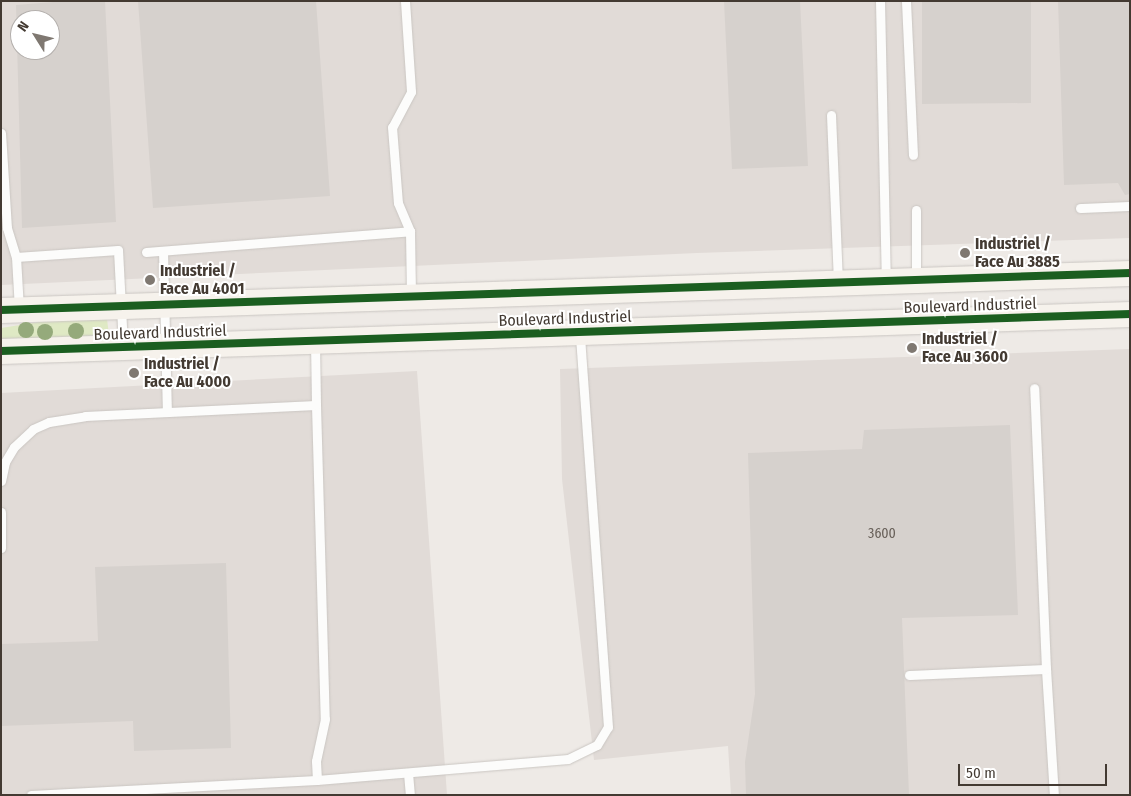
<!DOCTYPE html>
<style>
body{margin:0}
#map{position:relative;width:1131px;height:796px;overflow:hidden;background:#eeeae6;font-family:"Fira Sans Condensed",sans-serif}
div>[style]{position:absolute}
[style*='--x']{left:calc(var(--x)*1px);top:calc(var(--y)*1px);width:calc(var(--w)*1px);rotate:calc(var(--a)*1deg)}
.industrial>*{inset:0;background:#e1dbd7}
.green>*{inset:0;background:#dfe9c4}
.building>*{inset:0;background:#d6d1cd}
.roads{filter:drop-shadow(0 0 1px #cac6c2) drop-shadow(0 0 1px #cac6c2)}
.lane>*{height:9px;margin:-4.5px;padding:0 4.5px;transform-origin:4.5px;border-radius:4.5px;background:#fcfcfb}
.secondary>*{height:25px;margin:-12.5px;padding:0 12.5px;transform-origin:12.5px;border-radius:12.5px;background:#f6f2ec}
.cycleway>*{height:8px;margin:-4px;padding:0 4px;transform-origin:4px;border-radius:4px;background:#1b5e20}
.trees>*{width:16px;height:16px;margin:-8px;border-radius:50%;background:#95aa7b}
.dots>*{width:14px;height:14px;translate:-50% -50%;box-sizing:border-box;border:2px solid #fff;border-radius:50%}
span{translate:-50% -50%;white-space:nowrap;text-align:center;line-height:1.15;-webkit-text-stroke:4px #fff;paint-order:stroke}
.number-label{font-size:14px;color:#69615a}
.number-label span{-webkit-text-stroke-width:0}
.poi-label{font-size:16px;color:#433a32;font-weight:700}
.left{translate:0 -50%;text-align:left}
.street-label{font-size:16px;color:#433a32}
.frame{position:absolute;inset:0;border:2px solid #433a32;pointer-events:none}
.north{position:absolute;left:10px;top:10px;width:50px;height:50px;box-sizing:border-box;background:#fff;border:1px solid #b4b0ad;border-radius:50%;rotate:306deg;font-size:14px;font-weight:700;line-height:20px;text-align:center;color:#433a32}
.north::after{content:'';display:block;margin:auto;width:18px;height:22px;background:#7f7871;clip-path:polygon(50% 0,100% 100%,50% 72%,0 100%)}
.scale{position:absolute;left:958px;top:764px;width:149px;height:22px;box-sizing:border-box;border:2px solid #433a32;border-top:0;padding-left:6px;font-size:15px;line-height:18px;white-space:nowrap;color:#433a32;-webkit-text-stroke:4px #fff;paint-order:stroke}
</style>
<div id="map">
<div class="industrial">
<div style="clip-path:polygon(evenodd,1px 1px,1130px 1px,1130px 238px,697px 253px,1px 285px,1px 1px,20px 20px,50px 20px,50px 50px,20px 50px,20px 20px)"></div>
<div style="clip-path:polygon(1130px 349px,1130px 795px,731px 795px,728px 746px,594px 760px,562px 479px,560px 369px)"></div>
<div style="clip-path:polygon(417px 371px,447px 795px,1px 795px,1px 393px)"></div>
</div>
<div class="green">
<div style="clip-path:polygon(107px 319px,109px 335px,1px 339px,1px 328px,45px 321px)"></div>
</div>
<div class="building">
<div style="clip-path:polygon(evenodd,66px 1px,105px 1px,116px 222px,22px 228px,16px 5px,66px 1px,20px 20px,50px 20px,50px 50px,20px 50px,20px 20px)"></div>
<div style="clip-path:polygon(138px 1px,316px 1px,330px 196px,153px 208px)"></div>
<div style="clip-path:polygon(724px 1px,800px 1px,808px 166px,732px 169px)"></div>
<div style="clip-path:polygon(922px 1px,1031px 1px,1031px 103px,922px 104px)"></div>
<div style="clip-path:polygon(1058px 1px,1130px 1px,1130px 194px,1125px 195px,1118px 183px,1064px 185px)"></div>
<div style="clip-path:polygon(1010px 425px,1018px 615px,902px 618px,909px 795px,746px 795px,745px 762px,755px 694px,748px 453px,862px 449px,864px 430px)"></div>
<div style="clip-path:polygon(226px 563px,231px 748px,134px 751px,133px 721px,1px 726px,1px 644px,98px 641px,95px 567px)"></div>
</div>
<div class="roads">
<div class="lane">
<div style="--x:405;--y:1;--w:91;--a:86.2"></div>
<div style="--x:411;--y:92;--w:40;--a:118"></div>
<div style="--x:392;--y:127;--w:76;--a:85.5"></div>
<div style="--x:398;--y:203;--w:30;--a:67"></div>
<div style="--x:410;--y:231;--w:65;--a:89.1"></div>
<div style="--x:880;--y:1;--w:279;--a:88.8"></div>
<div style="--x:906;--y:1;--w:154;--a:87.4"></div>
<div style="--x:831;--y:115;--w:165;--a:87.6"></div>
<div style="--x:1;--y:133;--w:95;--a:86.4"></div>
<div style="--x:7;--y:228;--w:30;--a:73"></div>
<div style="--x:1080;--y:208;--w:50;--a:-2.3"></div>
<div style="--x:163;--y:251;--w:161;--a:88.6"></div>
<div style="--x:146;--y:252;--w:265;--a:-4.5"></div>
<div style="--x:916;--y:279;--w:69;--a:-90"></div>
<div style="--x:19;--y:309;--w:52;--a:-93.3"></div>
<div style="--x:16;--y:257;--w:102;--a:-3.9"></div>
<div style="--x:118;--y:250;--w:95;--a:87"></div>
<div style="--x:316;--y:405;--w:314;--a:88.4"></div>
<div style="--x:325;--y:719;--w:43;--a:102.1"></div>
<div style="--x:316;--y:761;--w:19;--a:87"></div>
<div style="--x:317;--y:780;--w:252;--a:-4.8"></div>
<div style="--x:568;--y:759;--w:32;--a:-26"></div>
<div style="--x:597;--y:745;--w:21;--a:-59"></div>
<div style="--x:608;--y:727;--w:395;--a:-94.1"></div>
<div style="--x:1;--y:481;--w:19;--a:-78"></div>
<div style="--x:5;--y:462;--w:17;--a:-59"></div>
<div style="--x:14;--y:447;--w:26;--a:-43"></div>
<div style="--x:33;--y:429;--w:17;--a:-24"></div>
<div style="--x:49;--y:422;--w:36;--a:-9"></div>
<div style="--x:85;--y:416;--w:231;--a:-2.7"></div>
<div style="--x:316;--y:405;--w:63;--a:-90.9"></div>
<div style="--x:1;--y:512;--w:36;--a:90"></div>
<div style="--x:1046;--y:669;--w:126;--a:86.4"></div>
<div style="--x:909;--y:675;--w:137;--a:-2.5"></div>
<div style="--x:1046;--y:669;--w:281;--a:-92.4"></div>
<div style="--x:408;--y:773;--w:22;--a:85"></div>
<div style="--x:31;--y:795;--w:286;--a:-3"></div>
</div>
<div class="secondary">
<div style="--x:1;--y:310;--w:1130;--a:-1.88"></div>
<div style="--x:1;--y:351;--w:1130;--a:-1.88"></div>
</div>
</div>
<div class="cycleway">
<div style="--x:1;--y:310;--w:1130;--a:-1.88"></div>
<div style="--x:1;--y:351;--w:1130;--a:-1.88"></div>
</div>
<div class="trees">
<div style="left:26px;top:330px"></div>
<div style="left:76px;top:331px"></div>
<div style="left:45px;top:332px"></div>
</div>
<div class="dots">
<div style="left:965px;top:253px;background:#7f7871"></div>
<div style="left:150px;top:280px;background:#7f7871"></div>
<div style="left:912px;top:348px;background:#7f7871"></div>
<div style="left:134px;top:373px;background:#7f7871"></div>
</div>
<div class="number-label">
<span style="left:882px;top:534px">3600</span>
</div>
<div class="poi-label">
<span class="left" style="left:975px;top:253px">Industriel /<br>Face Au 3885</span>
<span class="left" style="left:160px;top:280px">Industriel /<br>Face Au 4001</span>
<span class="left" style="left:922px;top:348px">Industriel /<br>Face Au 3600</span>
<span class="left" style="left:144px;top:373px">Industriel /<br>Face Au 4000</span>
</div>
<div class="street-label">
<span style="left:970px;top:306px;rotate:-2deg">Boulevard Industriel</span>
<span style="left:565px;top:319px;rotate:-2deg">Boulevard Industriel</span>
<span style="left:160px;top:333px;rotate:-2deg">Boulevard Industriel</span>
</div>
<div class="frame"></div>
<div class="north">N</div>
<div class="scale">50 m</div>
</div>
